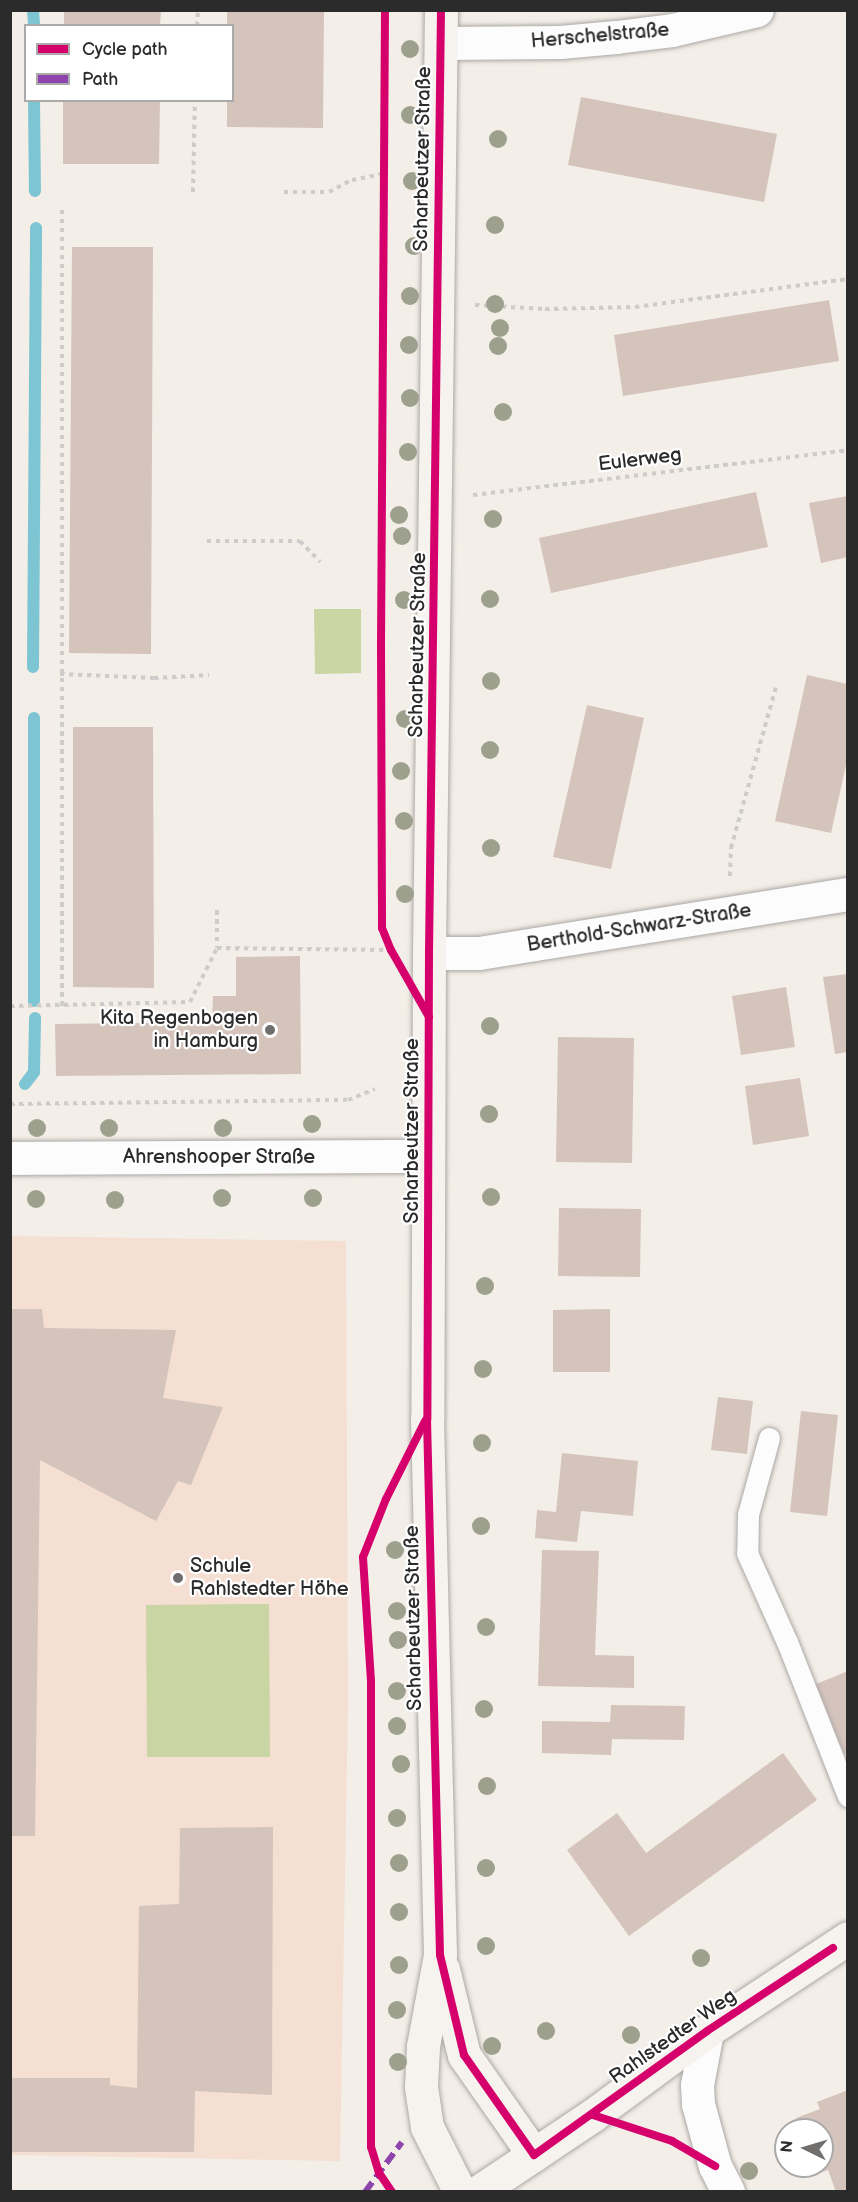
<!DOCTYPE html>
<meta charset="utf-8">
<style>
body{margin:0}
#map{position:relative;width:858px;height:2202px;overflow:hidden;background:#f4eee8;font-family:"Balsamiq Sans",sans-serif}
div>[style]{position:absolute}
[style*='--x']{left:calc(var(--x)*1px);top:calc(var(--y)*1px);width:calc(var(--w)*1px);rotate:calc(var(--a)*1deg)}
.built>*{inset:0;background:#f4dfd2}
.green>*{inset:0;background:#c9d5a2}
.stream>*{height:12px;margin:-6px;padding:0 6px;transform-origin:6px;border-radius:6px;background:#7dc5d2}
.building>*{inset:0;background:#d5c4bc}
.path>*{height:4px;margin-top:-2px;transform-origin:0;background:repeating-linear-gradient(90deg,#cdccca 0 4.5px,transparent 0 9px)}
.roads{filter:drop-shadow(0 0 2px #aba8a5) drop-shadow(0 0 2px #aba8a5)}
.lane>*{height:21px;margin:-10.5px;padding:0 10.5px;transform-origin:10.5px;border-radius:10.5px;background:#fdfcfc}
.street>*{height:33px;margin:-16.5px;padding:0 16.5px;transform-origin:16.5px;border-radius:16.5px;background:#fdfcfc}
.secondary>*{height:33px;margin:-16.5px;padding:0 16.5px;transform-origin:16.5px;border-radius:16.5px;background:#f6f2ed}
.quiet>*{height:6px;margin-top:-3px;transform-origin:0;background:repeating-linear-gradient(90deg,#8e44ad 0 12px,transparent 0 18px)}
.cycleway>*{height:8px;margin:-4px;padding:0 4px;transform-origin:4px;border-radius:4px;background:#d6006c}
.trees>*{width:18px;height:18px;margin:-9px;border-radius:50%;background:#9da08c}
.dots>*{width:16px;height:16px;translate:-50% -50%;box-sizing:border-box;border:3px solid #fff;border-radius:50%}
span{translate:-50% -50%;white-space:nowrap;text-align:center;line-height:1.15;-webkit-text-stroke:4.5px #fff;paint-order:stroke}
.street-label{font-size:20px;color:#2b2b2b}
.poi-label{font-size:20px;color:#2b2b2b}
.right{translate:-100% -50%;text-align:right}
.left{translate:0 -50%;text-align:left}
.frame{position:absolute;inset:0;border:12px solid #2b2b2b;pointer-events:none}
.legend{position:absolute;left:24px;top:24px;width:210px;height:78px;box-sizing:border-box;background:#fff;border:2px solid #aaa;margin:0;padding:8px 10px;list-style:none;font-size:18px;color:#2b2b2b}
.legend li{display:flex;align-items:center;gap:12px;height:30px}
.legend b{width:30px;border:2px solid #aaa}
.north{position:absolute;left:774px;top:2118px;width:60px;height:60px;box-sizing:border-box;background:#fff;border:2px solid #aaa;border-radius:50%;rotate:275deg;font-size:16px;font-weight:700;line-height:24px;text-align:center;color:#2b2b2b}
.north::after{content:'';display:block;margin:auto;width:21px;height:27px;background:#716f6d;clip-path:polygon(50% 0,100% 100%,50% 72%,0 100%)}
</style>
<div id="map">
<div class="built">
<div style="clip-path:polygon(11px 1236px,346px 1241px,348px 1702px,340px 2161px,11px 2155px)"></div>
</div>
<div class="green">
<div style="clip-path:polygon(314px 609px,361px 609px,361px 673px,315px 674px)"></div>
<div style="clip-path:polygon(269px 1604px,270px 1757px,147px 1757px,146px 1605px)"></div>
</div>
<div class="stream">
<div style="--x:33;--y:10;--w:16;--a:86"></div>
<div style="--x:34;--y:100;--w:91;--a:89.4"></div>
<div style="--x:33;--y:667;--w:439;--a:-89.6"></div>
<div style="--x:34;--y:718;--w:283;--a:90"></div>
<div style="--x:25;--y:1084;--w:15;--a:-53"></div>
<div style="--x:34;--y:1072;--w:54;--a:-88.9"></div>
</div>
<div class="building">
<div style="clip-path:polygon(64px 10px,161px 10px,160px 26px,64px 26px)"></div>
<div style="clip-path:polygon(227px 10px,324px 10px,323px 128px,227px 127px,227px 100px,232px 100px,232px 26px,227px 26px)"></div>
<div style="clip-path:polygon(581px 97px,777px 134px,764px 202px,568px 165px)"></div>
<div style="clip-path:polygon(63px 100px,160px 100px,159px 164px,63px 164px)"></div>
<div style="clip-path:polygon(72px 247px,153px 247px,151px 654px,69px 653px)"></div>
<div style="clip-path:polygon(829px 300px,839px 361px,623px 396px,614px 335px)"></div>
<div style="clip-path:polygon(756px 492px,768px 547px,551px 593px,539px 538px)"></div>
<div style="clip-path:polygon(848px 496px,848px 557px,821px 563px,809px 503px)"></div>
<div style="clip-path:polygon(807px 675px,848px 684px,848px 756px,831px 833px,775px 821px)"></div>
<div style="clip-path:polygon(587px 705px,644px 718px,611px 869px,553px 857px)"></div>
<div style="clip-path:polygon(73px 727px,153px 727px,154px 988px,73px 987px)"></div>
<div style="clip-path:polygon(300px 956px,301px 1074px,56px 1076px,55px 1024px,212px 1022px,213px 996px,236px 996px,236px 957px)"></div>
<div style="clip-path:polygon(848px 974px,848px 1052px,835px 1054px,823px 977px)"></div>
<div style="clip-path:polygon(786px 987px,795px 1047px,741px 1055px,732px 996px)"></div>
<div style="clip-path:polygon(558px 1037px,634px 1038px,632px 1163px,556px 1162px)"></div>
<div style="clip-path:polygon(800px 1078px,809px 1136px,753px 1145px,745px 1086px)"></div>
<div style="clip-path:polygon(559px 1208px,641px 1209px,640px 1277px,558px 1276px)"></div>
<div style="clip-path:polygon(10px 1309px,42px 1309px,44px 1328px,176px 1330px,163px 1398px,223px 1407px,191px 1485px,178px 1481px,156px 1521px,40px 1460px,35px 1836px,10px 1836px)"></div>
<div style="clip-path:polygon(610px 1309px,610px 1372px,553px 1372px,553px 1310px)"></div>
<div style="clip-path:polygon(718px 1397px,753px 1401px,747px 1454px,711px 1450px)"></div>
<div style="clip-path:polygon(801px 1411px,838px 1415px,827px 1516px,790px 1512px)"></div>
<div style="clip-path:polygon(562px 1453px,638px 1461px,633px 1516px,581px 1511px,577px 1542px,535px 1538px,537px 1510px,556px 1512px)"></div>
<div style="clip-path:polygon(542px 1550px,599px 1551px,595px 1655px,634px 1656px,634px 1688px,538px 1686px)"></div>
<div style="clip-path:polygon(848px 1671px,848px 1752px,844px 1754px,816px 1684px)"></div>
<div style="clip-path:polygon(611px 1705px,685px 1706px,684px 1740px,612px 1739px,611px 1755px,542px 1753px,542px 1721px,610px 1722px)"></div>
<div style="clip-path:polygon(783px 1753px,817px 1800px,629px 1936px,567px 1850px,617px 1813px,646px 1853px)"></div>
<div style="clip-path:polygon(273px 1827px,272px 2095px,195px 2091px,194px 2152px,10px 2152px,10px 2078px,110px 2078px,110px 2085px,137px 2088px,139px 1906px,179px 1904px,180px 1828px)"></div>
<div style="clip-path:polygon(848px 2090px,848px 2192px,836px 2192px,828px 2170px,817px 2174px,814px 2166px,822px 2166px,822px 2130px,800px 2130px,796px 2118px,820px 2109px,817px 2102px)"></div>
</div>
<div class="path">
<div style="--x:197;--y:26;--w:16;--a:-86"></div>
<div style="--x:193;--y:192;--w:92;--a:-88.8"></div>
<div style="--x:284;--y:192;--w:45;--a:0"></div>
<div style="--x:329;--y:192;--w:26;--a:-28"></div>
<div style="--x:352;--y:180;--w:32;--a:-11"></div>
<div style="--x:475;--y:305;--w:70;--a:3.3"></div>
<div style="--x:545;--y:309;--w:90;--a:-1.3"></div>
<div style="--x:635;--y:307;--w:215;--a:-7.5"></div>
<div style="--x:473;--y:495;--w:378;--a:-6.8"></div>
<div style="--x:207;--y:541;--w:93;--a:0"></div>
<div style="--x:300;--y:541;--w:29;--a:46"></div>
<div style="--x:60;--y:674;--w:94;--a:2.4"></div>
<div style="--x:154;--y:678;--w:55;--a:-3.1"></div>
<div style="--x:730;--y:876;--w:28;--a:-88"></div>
<div style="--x:731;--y:848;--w:167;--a:-74.4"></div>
<div style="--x:217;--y:910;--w:38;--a:90"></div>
<div style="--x:10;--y:1006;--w:180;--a:-1.3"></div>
<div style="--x:190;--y:1002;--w:60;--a:-63.4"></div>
<div style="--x:217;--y:948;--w:173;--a:0.7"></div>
<div style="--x:62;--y:1006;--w:797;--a:-90"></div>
<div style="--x:10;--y:1104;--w:338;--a:-0.7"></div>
<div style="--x:348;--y:1100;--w:29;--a:-22"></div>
</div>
<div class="roads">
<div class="lane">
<div style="--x:769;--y:1438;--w:79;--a:105.4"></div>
<div style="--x:748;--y:1514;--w:39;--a:91"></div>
<div style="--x:747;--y:1553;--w:98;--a:65.8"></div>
<div style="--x:787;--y:1642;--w:166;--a:68.4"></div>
</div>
<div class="street">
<div style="--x:441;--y:43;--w:119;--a:-0.5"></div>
<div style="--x:560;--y:42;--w:56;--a:-5.1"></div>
<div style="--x:616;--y:37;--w:56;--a:-7.1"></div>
<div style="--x:672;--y:30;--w:87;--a:-13.2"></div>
<div style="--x:429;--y:953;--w:50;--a:0"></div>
<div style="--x:479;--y:953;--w:374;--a:-9.1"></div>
<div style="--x:10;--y:1158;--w:418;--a:-0.3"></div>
<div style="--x:707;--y:2031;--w:55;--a:100.5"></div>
<div style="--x:697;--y:2085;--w:19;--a:87"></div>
<div style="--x:698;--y:2104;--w:64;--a:74.7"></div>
<div style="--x:715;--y:2166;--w:29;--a:63"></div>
</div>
<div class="secondary">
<div style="--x:441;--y:10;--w:943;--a:90.73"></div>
<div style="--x:429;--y:953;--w:466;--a:90.2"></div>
<div style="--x:427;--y:1419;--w:536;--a:88.61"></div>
<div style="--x:440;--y:1955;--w:93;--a:100.6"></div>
<div style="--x:423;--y:2046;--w:41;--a:92.8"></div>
<div style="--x:421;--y:2087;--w:40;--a:81.5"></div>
<div style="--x:427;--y:2127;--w:73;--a:63.1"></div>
<div style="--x:443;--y:1969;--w:89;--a:76.3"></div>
<div style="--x:464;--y:2055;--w:122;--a:55"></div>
<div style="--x:478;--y:2192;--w:138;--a:-33.8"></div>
<div style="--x:593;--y:2115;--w:142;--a:-36.4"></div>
<div style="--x:707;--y:2031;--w:169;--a:-33.4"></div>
</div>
</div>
<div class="quiet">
<div style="--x:365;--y:2192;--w:62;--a:-53.5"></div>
</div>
<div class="cycleway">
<div style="--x:385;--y:10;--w:631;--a:90.36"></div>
<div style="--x:381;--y:641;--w:287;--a:89.8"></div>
<div style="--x:382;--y:928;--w:24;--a:68"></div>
<div style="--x:391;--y:950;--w:77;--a:60.4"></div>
<div style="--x:441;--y:10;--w:943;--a:90.73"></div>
<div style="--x:429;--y:953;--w:466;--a:90.2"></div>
<div style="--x:427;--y:1419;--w:536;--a:88.61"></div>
<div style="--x:440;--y:1955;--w:103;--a:76.5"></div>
<div style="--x:464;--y:2055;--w:122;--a:55"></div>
<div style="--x:534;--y:2155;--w:213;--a:-35.6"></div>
<div style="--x:707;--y:2031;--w:151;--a:-33.4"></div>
<div style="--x:593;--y:2115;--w:83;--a:18.2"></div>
<div style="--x:672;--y:2141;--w:50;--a:30.2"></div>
<div style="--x:392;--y:2192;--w:23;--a:-124"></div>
<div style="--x:379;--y:2173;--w:27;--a:-107"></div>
<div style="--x:371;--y:2147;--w:466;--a:-90"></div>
<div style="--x:371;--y:1681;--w:124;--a:-93.7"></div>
<div style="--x:363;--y:1557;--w:62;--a:-68.4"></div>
<div style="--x:386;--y:1499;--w:87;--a:-63.4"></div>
</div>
<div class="trees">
<div style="left:410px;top:49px"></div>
<div style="left:410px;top:115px"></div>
<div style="left:498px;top:139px"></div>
<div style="left:412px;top:181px"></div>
<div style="left:495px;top:225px"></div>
<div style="left:414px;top:246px"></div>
<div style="left:410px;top:296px"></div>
<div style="left:495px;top:304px"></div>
<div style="left:500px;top:328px"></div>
<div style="left:409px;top:345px"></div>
<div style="left:498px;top:346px"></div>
<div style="left:410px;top:398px"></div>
<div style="left:503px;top:412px"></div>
<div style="left:408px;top:452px"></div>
<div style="left:399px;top:515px"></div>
<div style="left:493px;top:519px"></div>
<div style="left:402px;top:536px"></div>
<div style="left:490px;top:599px"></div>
<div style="left:404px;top:600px"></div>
<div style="left:491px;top:681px"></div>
<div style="left:405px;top:719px"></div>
<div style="left:490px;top:750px"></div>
<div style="left:401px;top:771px"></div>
<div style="left:404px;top:821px"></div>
<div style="left:491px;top:848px"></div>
<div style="left:405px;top:894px"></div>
<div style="left:490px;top:1026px"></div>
<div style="left:489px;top:1114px"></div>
<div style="left:312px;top:1124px"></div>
<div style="left:37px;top:1128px"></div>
<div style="left:109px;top:1128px"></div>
<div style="left:223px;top:1128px"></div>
<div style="left:491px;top:1197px"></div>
<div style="left:222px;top:1198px"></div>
<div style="left:313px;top:1198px"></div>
<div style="left:36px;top:1199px"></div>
<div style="left:115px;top:1200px"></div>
<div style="left:485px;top:1286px"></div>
<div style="left:483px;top:1369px"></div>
<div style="left:482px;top:1443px"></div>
<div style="left:481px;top:1526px"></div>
<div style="left:395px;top:1550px"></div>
<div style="left:397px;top:1611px"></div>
<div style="left:486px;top:1627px"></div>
<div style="left:398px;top:1640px"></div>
<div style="left:397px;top:1691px"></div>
<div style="left:484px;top:1709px"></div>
<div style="left:397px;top:1726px"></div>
<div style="left:401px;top:1764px"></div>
<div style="left:487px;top:1786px"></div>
<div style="left:397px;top:1818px"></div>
<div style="left:399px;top:1863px"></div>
<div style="left:486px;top:1868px"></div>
<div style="left:399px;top:1912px"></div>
<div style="left:486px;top:1946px"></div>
<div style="left:701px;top:1958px"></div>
<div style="left:399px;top:1965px"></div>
<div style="left:397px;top:2010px"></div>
<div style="left:546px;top:2031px"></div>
<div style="left:631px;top:2035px"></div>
<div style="left:492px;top:2046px"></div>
<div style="left:398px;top:2062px"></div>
<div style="left:749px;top:2171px"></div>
</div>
<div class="dots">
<div style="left:270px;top:1030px;background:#716f6d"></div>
<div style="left:178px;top:1578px;background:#716f6d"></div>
</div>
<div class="street-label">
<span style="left:600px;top:36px;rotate:-5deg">Herschelstraße</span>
<span style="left:423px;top:159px;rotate:-89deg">Scharbeutzer Straße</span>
<span style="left:640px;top:460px;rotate:-7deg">Eulerweg</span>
<span style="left:418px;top:645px;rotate:-89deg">Scharbeutzer Straße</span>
<span style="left:639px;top:928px;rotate:-9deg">Berthold-Schwarz-Straße</span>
<span style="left:412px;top:1131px;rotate:-90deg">Scharbeutzer Straße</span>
<span style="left:219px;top:1157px">Ahrenshooper Straße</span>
<span style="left:414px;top:1618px;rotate:-91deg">Scharbeutzer Straße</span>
<span style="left:673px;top:2037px;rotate:-35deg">Rahlstedter Weg</span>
</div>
<div class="poi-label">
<span class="right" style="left:258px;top:1030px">Kita Regenbogen<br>in Hamburg</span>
<span class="left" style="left:190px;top:1578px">Schule<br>Rahlstedter Höhe</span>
</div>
<div class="frame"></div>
<ul class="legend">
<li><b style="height:8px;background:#d6006c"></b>Cycle path</li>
<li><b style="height:8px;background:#8e44ad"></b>Path</li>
</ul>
<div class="north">N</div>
</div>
